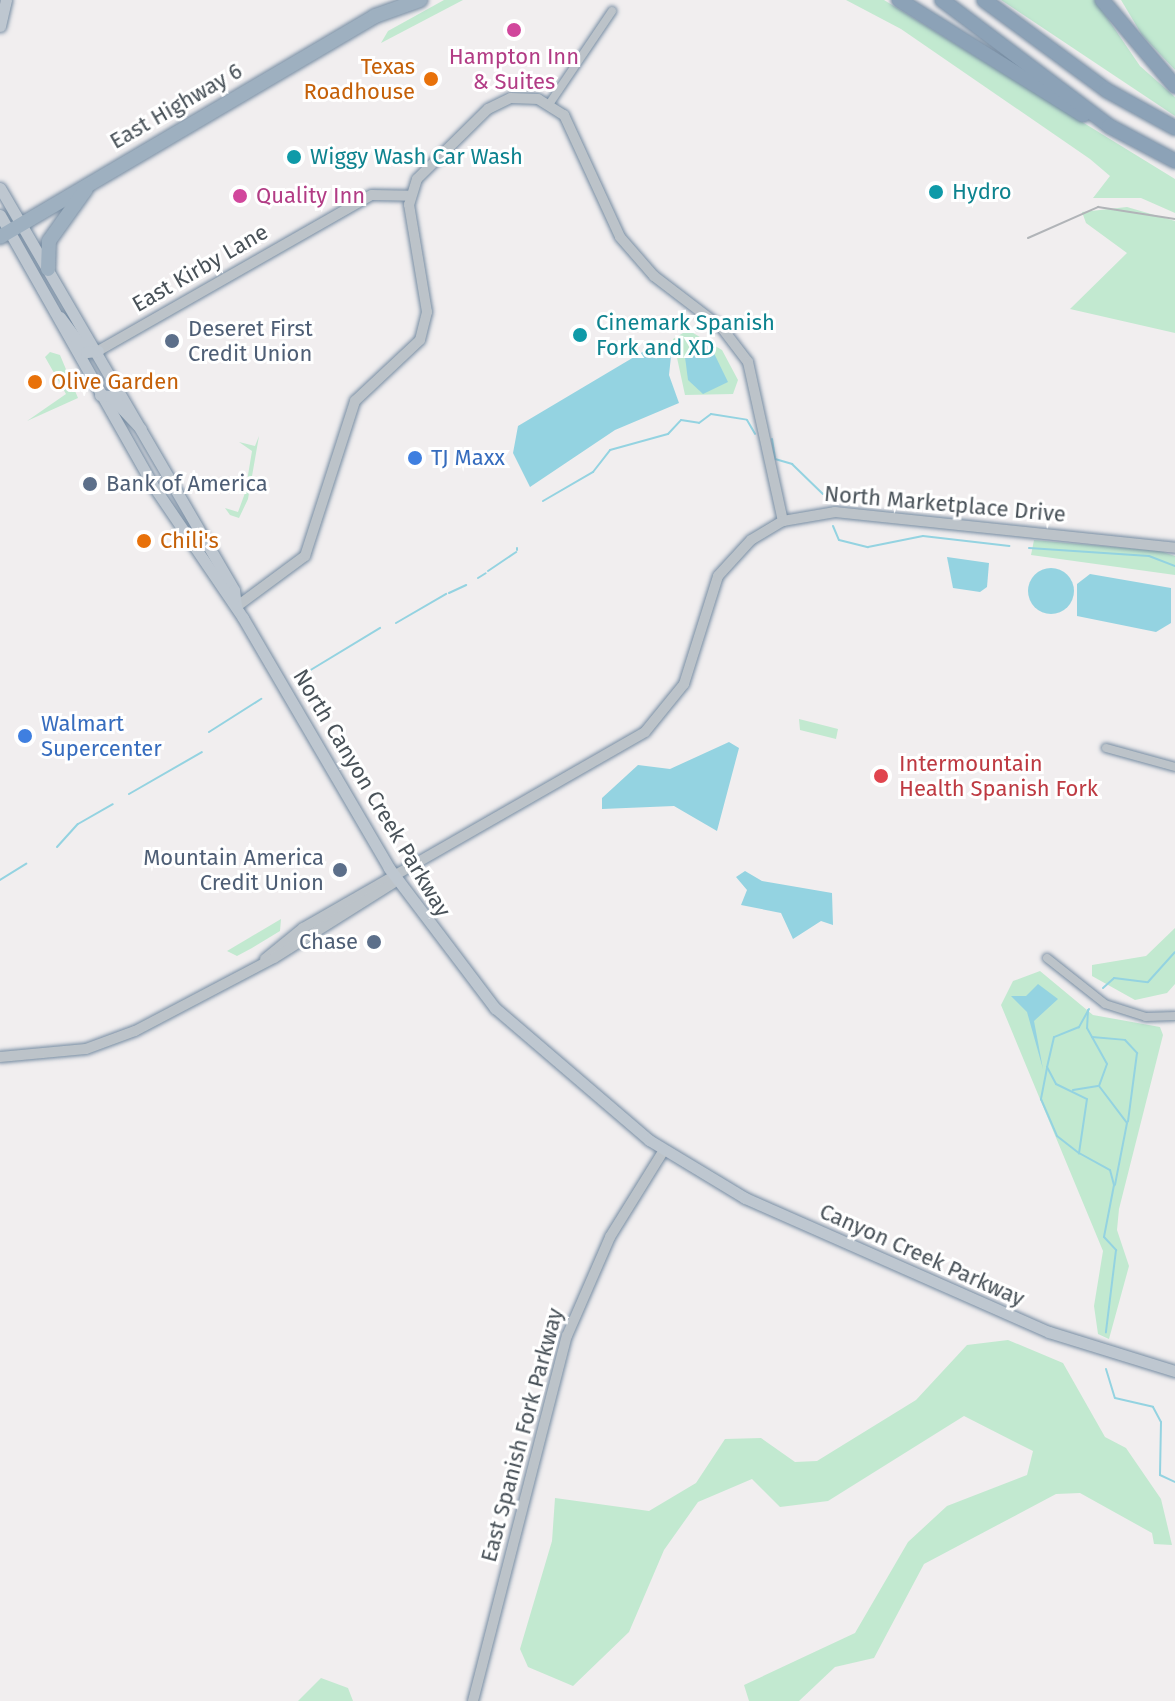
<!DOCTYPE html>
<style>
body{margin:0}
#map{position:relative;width:1175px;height:1701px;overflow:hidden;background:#f1eeef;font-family:"Fira Sans",sans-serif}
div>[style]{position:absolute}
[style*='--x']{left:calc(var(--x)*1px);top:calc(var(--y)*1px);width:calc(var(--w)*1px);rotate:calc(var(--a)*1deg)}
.green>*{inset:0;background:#c2e9d0}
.water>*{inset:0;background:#94d3e1}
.round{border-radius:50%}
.stream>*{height:2px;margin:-1px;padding:0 1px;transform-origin:1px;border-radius:1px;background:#94d3e1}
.roads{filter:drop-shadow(0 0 2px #778da3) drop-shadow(0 0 2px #778da3)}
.minor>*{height:8px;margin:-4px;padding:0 4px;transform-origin:4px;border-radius:4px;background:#bcc3c9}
.tertiary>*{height:10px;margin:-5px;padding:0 5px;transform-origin:5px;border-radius:5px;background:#bcc3c9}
.secondary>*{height:11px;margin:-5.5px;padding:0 5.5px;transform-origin:5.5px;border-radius:5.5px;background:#bec7d0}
.trunk>*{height:14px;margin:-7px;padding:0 7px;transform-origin:7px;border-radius:7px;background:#9eb0c0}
.motorway>*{height:14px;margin:-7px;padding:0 7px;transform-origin:7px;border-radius:7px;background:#8ca2b7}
.rail>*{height:2px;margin:-1px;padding:0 1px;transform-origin:1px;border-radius:1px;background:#b1b4b8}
.dots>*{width:22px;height:22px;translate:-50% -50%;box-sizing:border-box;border:4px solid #fff;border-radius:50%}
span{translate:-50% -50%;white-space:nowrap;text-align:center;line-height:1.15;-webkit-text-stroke:6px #fff;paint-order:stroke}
.hotel-label{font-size:22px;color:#b23c85}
.left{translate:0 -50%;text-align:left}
.food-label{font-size:22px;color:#c56008}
.right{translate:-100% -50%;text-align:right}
.street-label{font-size:22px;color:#495259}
.culture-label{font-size:22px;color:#0d838f}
.service-label{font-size:22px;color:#4e5e75}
.shop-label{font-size:22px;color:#366cbe}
.health-label{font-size:22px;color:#be3a42}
</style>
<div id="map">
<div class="green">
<div style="clip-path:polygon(444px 0,463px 0,381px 43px,388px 31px)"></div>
<div style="clip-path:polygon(846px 0,884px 0,1175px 179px,1175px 213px,1141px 198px,1093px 198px,1110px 176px,1090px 159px,901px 29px)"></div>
<div style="clip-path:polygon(1001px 0,1095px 0,1140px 66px,1175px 97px,1175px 116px)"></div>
<div style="clip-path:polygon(1121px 0,1175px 0,1175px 70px,1142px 35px)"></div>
<div style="clip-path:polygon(1127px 207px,1175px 221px,1175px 333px,1070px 309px,1127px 253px,1086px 223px,1082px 212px)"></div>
<div style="clip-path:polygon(688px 330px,722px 350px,738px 380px,733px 394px,685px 395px,673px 339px)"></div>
<div style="clip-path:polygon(50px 352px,60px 355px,78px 398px,27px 421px,66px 394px,45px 357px)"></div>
<div style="clip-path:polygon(259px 436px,248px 499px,239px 518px,230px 515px,225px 508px,238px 512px,245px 493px,252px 451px,239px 442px,255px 446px)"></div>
<div style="clip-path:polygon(1034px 540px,1160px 551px,1175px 556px,1175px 575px,1031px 555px)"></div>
<div style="clip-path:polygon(799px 719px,838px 729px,836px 739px,800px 730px)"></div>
<div style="clip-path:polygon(281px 919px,280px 931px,252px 948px,237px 956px,227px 951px)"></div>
<div style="clip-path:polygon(1175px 928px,1175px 984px,1167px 993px,1135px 1000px,1092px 976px,1092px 965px,1146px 956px)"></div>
<div style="clip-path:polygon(1040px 971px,1093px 1015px,1160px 1027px,1163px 1035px,1119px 1209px,1117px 1230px,1129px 1266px,1109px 1339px,1098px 1334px,1094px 1306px,1103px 1251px,1001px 1005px,1013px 981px)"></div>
<div style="clip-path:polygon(1008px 1340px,1063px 1363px,1105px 1437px,1126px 1448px,1161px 1499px,1172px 1545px,1154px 1544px,1152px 1533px,1080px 1493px,1056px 1494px,924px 1564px,874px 1658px,835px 1667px,799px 1701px,749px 1701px,744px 1685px,855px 1633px,908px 1542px,947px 1506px,1027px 1475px,1033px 1451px,964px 1416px,828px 1501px,780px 1507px,752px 1479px,698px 1502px,664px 1550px,629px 1632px,573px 1686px,528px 1667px,520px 1649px,552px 1541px,555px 1498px,649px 1511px,696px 1483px,725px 1439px,761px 1438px,795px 1462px,817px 1461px,916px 1400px,967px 1345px)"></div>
<div style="clip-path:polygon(321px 1678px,348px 1688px,353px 1701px,298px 1701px)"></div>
</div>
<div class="water">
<div style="clip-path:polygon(661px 341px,672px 347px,669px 375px,679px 403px,615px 430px,530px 487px,513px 453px,518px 426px)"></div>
<div style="clip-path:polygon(709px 343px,728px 382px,703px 394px,688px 380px,685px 357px)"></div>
<div style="clip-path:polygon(947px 557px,989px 563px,987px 587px,980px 592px,953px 588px)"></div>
<div class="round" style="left:1028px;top:568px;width:46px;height:46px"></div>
<div style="clip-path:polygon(1090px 574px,1171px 588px,1171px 623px,1156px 632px,1077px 616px,1077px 584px)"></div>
<div style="clip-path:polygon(729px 742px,739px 748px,717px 831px,674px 806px,602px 809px,602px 798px,638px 765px,670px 769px)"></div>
<div style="clip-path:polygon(745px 871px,762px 881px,832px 893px,833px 925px,821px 921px,793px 939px,781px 913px,741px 905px,747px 890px,736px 877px)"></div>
<div style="clip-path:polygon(1038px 984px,1058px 999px,1034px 1021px,1043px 1069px,1027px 1012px,1011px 996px,1026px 996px)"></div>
</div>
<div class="stream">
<div style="--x:772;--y:439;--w:20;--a:81"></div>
<div style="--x:775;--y:459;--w:18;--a:16"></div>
<div style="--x:792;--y:464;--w:43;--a:44.1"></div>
<div style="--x:543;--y:501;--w:58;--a:-30.1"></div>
<div style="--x:593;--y:472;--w:28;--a:-52"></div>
<div style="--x:610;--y:450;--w:60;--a:-15.4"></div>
<div style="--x:668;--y:434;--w:19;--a:-47"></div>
<div style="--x:681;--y:420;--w:18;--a:9"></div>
<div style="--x:699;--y:423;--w:15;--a:-37"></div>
<div style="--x:711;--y:414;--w:36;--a:9"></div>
<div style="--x:747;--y:420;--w:16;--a:60"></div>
<div style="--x:833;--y:526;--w:15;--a:67"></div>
<div style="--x:839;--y:540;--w:30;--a:14"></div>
<div style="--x:868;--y:547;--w:56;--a:-11.3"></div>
<div style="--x:923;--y:536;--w:87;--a:6.6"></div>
<div style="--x:1029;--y:548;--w:120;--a:3.8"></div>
<div style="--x:1149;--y:556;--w:28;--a:21"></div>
<div style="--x:517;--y:550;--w:2;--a:-90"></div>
<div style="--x:488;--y:571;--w:34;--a:-34"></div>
<div style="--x:478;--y:578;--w:9;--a:-32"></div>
<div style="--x:449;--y:593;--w:19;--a:-25"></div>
<div style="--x:396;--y:623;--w:58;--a:-30.1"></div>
<div style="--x:304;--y:674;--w:89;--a:-31.2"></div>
<div style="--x:209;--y:732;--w:62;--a:-32.4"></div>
<div style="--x:129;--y:794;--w:84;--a:-29.9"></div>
<div style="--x:57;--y:847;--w:31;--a:-48"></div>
<div style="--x:78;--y:824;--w:40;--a:-29.7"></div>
<div style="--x:0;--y:880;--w:31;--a:-32"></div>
<div style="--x:1103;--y:988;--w:15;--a:-42"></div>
<div style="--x:1114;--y:978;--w:34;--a:7"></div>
<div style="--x:1148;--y:982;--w:40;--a:-48"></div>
<div style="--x:1089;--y:1009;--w:21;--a:119"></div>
<div style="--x:1079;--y:1027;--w:27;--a:158"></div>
<div style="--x:1054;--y:1037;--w:31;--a:103"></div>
<div style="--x:1047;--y:1067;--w:19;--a:62"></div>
<div style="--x:1056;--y:1084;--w:34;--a:26"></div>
<div style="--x:1087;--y:1099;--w:55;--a:98.4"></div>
<div style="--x:1079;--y:1153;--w:35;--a:29"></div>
<div style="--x:1110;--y:1170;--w:16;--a:75"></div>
<div style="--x:1114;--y:1185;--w:53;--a:100.9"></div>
<div style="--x:1104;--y:1237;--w:18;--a:47"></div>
<div style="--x:1116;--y:1250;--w:83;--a:97"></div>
<div style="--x:1088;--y:1010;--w:18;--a:93"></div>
<div style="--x:1087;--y:1028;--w:41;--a:60.9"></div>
<div style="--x:1107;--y:1064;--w:23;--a:110"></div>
<div style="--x:1099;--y:1086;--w:46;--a:52.9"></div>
<div style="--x:1127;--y:1123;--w:63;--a:101"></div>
<div style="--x:1092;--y:1037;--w:33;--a:5"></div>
<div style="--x:1125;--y:1040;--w:18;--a:47"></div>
<div style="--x:1137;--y:1053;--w:69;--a:97.5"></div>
<div style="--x:1047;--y:1068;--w:32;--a:101"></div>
<div style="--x:1041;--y:1099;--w:40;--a:66.6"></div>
<div style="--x:1057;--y:1136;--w:28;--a:38"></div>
<div style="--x:1073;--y:1090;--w:25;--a:-9"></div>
<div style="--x:1106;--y:1369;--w:30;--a:73"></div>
<div style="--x:1115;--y:1398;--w:39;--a:13"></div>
<div style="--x:1153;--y:1407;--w:17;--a:62"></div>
<div style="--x:1161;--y:1422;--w:53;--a:91.1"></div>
<div style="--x:1160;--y:1475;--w:17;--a:25"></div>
</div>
<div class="roads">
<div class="minor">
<div style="--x:550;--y:103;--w:111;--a:-56"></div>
<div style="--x:1106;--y:748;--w:72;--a:15.4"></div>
<div style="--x:1047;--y:958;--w:74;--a:38.4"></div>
<div style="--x:1105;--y:1004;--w:43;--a:17.6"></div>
<div style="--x:1146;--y:1017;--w:29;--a:-2"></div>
</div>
<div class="tertiary">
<div style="--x:98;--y:351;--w:315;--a:-29.7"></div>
<div style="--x:372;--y:195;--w:39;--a:1"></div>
<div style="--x:236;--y:607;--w:86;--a:-36.5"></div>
<div style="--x:305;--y:556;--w:163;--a:-72.1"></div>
<div style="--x:355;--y:401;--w:89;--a:-43.2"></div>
<div style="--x:420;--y:340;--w:29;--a:-76"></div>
<div style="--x:427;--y:312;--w:109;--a:-99.5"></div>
<div style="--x:409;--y:205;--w:27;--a:-73"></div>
<div style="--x:417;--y:179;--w:100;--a:-44.6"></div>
<div style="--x:488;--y:109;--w:25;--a:-26"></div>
<div style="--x:511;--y:98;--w:27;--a:2"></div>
<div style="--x:538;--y:99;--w:31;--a:32"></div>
<div style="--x:564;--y:115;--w:134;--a:65.3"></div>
<div style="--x:620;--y:237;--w:52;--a:48.9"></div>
<div style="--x:654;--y:276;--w:86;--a:37.4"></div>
<div style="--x:722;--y:328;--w:43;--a:52.6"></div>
<div style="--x:748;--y:362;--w:163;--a:77.6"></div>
<div style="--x:265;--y:959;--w:49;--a:-39.2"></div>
<div style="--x:303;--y:928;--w:394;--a:-29.8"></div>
<div style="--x:645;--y:732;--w:62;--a:-50.9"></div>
<div style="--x:684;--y:684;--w:113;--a:-72.5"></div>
<div style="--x:718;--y:576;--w:49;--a:-47.5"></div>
<div style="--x:751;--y:540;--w:37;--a:-31"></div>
<div style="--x:783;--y:521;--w:53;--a:-9.8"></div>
<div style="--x:835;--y:512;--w:342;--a:6"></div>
<div style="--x:0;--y:1057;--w:86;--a:-5.3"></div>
<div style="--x:86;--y:1049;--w:52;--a:-20.2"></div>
<div style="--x:135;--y:1031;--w:157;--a:-27.7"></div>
<div style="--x:274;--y:958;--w:141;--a:-32.2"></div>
<div style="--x:473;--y:1701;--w:377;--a:-75.6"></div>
<div style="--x:567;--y:1336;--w:108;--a:-66.5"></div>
<div style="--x:610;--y:1237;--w:102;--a:-58.2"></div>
</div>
<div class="secondary">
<div style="--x:0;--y:26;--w:27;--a:-77"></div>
<div style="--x:0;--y:188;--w:465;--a:59.8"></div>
<div style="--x:234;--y:590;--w:17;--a:83"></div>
<div style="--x:0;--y:215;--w:309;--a:60.5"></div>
<div style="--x:152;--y:484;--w:162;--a:55.8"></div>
<div style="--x:243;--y:618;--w:290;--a:59.7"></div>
<div style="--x:389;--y:868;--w:176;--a:52.9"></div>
<div style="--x:495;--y:1008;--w:203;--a:40.6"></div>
<div style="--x:649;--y:1140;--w:112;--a:31.1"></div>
<div style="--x:745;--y:1198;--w:332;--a:23.8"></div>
<div style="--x:1049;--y:1332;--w:132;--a:17.2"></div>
<div style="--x:60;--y:317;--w:44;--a:53.4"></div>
<div style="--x:86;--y:352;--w:12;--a:-5"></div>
<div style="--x:100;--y:395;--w:10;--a:6"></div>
<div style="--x:110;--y:396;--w:45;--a:46.8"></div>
</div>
<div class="trunk">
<div style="--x:0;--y:237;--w:435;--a:-30.5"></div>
<div style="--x:375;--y:16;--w:48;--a:-19.6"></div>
<div style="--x:48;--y:269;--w:28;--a:-88"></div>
<div style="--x:49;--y:241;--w:64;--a:-54.6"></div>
</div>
<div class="motorway">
<div style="--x:899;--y:0;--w:217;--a:32"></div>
<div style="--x:942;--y:0;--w:209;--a:37"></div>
<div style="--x:1109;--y:126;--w:75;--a:27.9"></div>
<div style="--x:984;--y:0;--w:152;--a:36.4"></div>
<div style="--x:1106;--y:90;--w:79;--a:28.8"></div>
<div style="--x:1102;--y:0;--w:113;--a:49.7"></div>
</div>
</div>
<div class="rail">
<div style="--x:1028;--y:238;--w:77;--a:-23.9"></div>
<div style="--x:1098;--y:207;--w:78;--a:8.9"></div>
</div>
<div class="dots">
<div style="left:514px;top:30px;background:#d1479c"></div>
<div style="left:431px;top:79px;background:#e8710a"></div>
<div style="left:294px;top:157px;background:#0f9aa8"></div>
<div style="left:936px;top:192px;background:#0f9aa8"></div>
<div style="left:240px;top:196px;background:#d1479c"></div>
<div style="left:580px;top:335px;background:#0f9aa8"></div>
<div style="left:172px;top:341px;background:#5c6f8a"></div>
<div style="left:35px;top:382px;background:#e8710a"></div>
<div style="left:415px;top:458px;background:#3f7fe0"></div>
<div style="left:90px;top:484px;background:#5c6f8a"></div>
<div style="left:144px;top:541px;background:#e8710a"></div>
<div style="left:25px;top:736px;background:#3f7fe0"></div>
<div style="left:881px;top:776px;background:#e0444e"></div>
<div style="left:340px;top:870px;background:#5c6f8a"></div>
<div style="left:374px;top:942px;background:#5c6f8a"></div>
</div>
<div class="hotel-label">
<span style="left:514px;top:69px">Hampton Inn<br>&amp; Suites</span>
<span class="left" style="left:256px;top:196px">Quality Inn</span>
</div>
<div class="food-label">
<span class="right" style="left:415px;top:79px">Texas<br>Roadhouse</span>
<span class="left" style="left:51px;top:382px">Olive Garden</span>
<span class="left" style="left:160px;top:541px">Chili's</span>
</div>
<div class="street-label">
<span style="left:176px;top:106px;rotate:-30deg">East Highway 6</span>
<span style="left:200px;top:268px;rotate:-30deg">East Kirby Lane</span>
<span style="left:945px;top:504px;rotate:5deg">North Marketplace Drive</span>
<span style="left:372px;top:793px;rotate:59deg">North Canyon Creek Parkway</span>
<span style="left:922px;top:1255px;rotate:24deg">Canyon Creek Parkway</span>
<span style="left:522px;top:1435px;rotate:-75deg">East Spanish Fork Parkway</span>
</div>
<div class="culture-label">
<span class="left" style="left:310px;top:157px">Wiggy Wash Car Wash</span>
<span class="left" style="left:952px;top:192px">Hydro</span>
<span class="left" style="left:596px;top:335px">Cinemark Spanish<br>Fork and XD</span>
</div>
<div class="service-label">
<span class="left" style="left:188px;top:341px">Deseret First<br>Credit Union</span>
<span class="left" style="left:106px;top:484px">Bank of America</span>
<span class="right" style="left:324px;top:870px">Mountain America<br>Credit Union</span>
<span class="right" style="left:358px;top:942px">Chase</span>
</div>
<div class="shop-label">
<span class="left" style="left:431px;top:458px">TJ Maxx</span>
<span class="left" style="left:41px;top:736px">Walmart<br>Supercenter</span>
</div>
<div class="health-label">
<span class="left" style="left:899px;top:776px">Intermountain<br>Health Spanish Fork</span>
</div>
</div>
